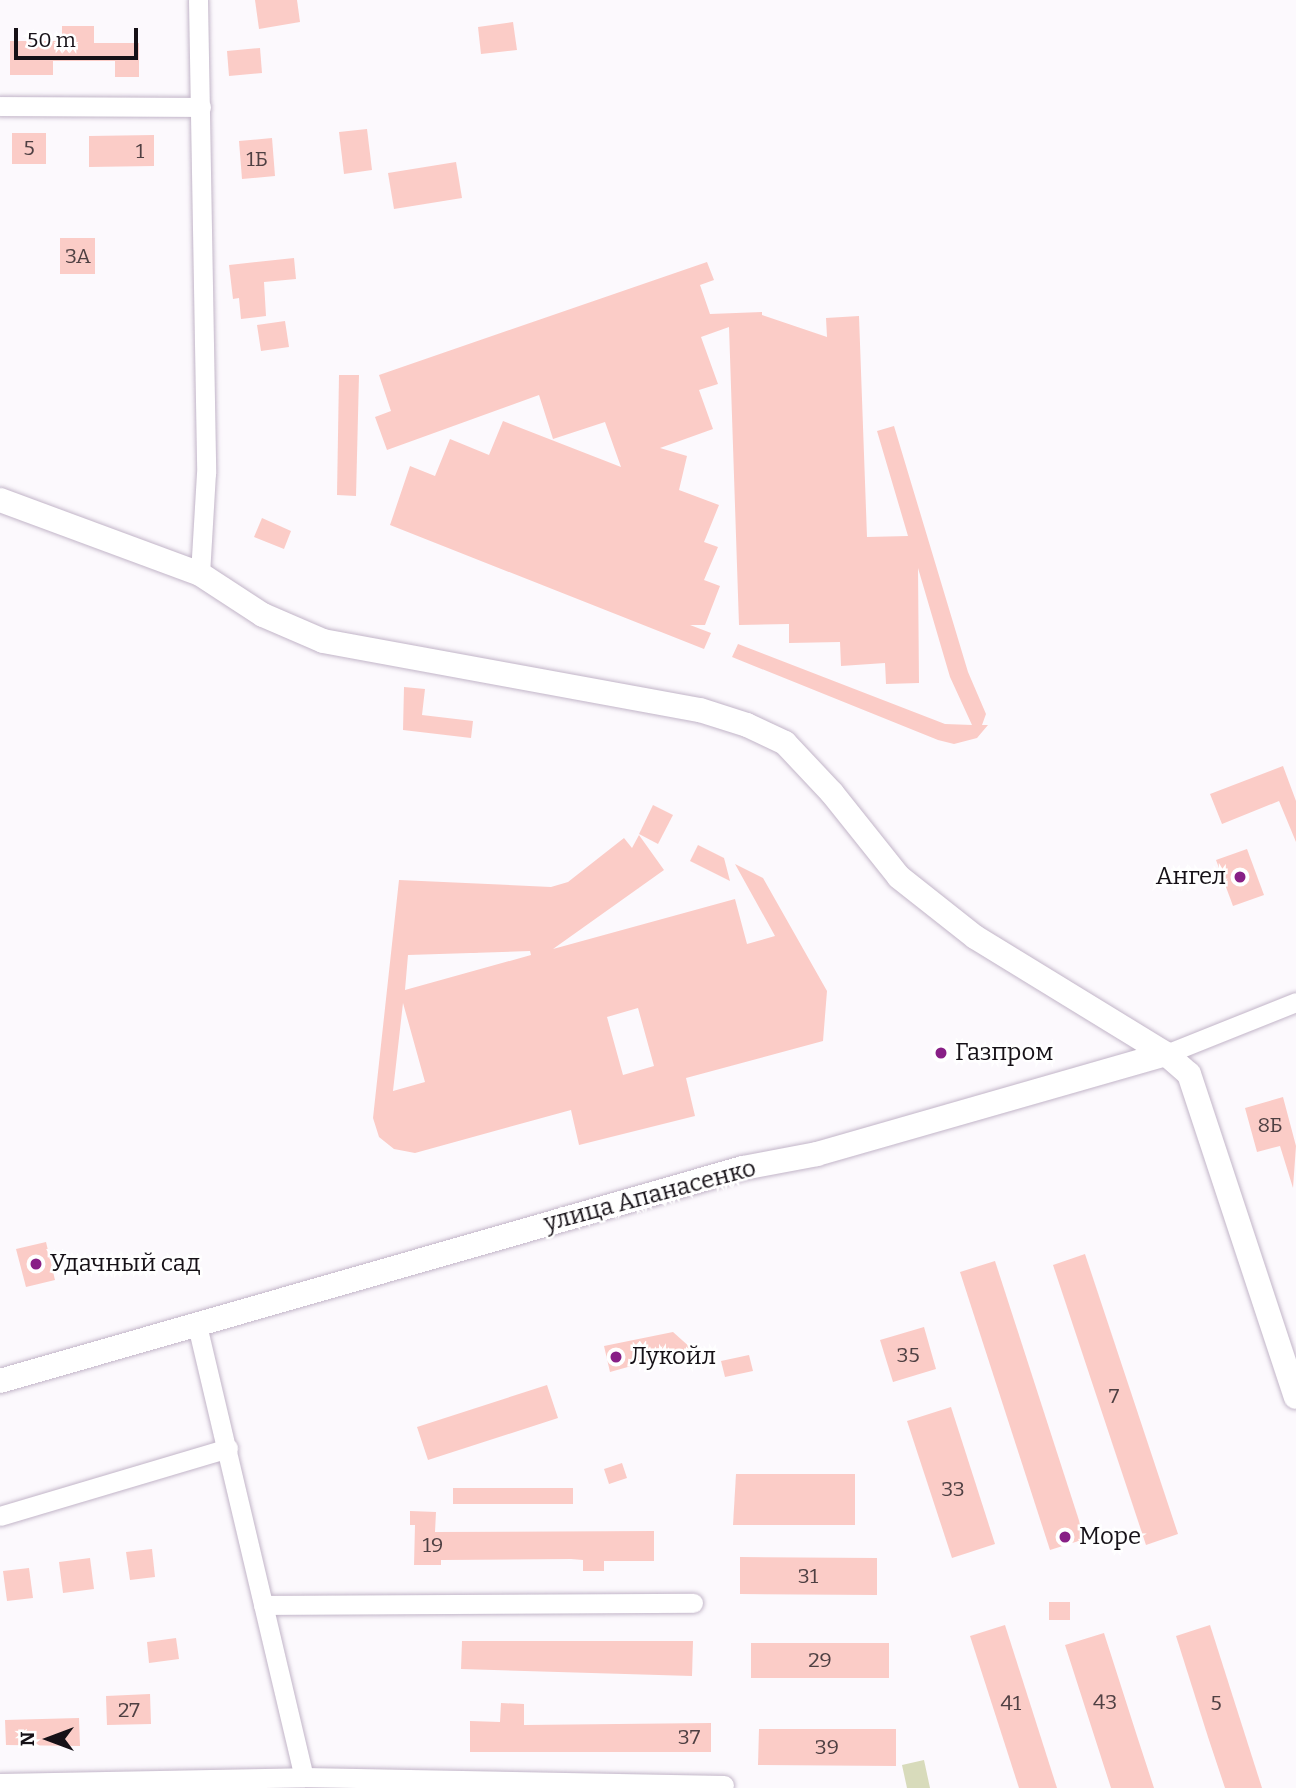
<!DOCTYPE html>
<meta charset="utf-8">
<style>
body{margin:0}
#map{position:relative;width:1296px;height:1788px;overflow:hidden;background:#fcf9fd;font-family:Bitter,serif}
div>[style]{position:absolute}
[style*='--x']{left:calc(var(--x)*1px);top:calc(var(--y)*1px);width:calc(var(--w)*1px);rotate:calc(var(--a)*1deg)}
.green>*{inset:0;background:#d8dbbb}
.building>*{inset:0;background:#fbccc7}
.roads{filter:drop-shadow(0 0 2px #c2b5c8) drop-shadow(0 0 2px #c2b5c8)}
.minor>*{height:19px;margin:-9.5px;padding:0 9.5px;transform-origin:9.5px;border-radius:9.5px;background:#fff}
.major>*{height:24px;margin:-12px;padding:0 12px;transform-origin:12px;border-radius:12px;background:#fff}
.dots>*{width:19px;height:19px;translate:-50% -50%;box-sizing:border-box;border:4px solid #fff;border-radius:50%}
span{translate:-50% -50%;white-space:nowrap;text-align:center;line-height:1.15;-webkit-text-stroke:5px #fff;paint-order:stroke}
.number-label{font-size:21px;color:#4f4043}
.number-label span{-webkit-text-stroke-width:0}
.poi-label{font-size:24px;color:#161117}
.right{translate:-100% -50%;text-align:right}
.left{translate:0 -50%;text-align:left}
.street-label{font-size:24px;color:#161117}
.north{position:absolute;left:14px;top:1704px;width:70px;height:70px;-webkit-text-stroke:5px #fff;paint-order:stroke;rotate:270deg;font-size:19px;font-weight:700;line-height:28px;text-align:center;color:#161117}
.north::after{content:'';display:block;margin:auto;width:24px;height:32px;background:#161117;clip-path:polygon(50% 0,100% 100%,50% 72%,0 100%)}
.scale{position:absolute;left:14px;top:28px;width:124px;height:32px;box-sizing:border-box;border:4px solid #161117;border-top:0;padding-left:9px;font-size:21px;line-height:24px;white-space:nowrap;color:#161117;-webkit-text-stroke:5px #fff;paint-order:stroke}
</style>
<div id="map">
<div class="green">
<div style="clip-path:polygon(924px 1760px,930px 1788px,907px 1788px,902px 1765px)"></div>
</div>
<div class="building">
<div style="clip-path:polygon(255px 0,297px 0,300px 22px,259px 29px)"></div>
<div style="clip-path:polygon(513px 22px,517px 50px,481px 54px,478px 27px)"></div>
<div style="clip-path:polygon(62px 26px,94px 26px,94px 43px,139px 43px,139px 77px,115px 77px,115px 61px,53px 61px,53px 75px,10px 75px,10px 41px,62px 41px)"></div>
<div style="clip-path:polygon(260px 48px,262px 73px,229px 76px,227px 51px)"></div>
<div style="clip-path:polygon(367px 129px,372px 170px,344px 174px,339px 132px)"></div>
<div style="clip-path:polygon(12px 133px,46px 133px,46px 164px,12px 164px)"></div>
<div style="clip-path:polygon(154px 135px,154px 166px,89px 167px,89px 136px)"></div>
<div style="clip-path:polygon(272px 138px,275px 176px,242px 179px,239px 141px)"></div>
<div style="clip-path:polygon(456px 162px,462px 198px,394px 209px,388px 173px)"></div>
<div style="clip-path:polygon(60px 238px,95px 238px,95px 274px,60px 274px)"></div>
<div style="clip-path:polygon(294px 258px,296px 279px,264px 282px,266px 316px,241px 319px,239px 298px,233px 299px,229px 265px)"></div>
<div style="clip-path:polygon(707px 262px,714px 280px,700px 285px,710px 314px,762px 312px,762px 315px,827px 337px,826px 318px,859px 316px,867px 537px,908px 536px,877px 431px,894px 426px,968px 672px,986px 714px,982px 725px,988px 725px,977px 738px,954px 744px,938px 740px,732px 657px,738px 644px,945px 724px,972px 725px,950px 677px,918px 568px,919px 683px,886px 684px,885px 663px,841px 666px,840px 642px,789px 643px,789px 624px,739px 625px,729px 327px,701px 337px,718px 384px,699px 390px,713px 429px,660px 448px,687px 456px,679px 490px,719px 505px,704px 542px,718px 547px,704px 580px,720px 586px,705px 625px,690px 625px,711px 633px,704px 649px,390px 525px,410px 466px,435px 476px,450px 439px,489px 455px,503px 421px,621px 467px,605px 422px,553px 439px,539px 395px,387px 450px,375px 417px,391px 411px,379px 375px)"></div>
<div style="clip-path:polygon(285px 321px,289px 347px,261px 351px,257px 325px)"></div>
<div style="clip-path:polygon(339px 375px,359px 375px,356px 496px,337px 495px)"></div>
<div style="clip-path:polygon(262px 518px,291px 531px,284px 549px,254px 537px)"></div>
<div style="clip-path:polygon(404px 687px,425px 689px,422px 715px,473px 721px,471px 738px,403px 730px)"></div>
<div style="clip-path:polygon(1283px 766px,1296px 801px,1296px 842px,1279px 801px,1222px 824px,1210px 794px)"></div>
<div style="clip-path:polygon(653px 805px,673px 815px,658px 844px,639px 834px)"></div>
<div style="clip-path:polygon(evenodd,639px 835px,664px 870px,553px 949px,735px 899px,747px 944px,775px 936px,735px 864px,763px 878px,827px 991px,823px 1041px,686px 1078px,695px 1116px,579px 1145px,571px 1110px,415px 1153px,394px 1149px,379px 1137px,373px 1118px,399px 880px,551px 887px,568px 882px,624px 838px,632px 848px,639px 835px,530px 951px,531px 955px,405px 990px,408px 955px,530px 951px,639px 835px,403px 1003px,425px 1082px,393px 1091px,403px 1003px,639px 835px,638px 1008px,654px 1066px,623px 1075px,607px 1017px,638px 1008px)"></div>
<div style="clip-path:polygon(698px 845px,724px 858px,730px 881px,690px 861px)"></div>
<div style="clip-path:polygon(1247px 849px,1264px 895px,1233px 906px,1216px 860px)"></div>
<div style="clip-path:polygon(1283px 1097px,1296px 1146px,1293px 1188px,1280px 1146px,1257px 1152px,1245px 1108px)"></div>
<div style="clip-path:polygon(46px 1242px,55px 1280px,26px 1287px,16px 1249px)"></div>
<div style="clip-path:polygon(1085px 1254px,1178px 1534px,1146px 1545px,1053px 1265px)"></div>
<div style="clip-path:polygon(995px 1261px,1085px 1539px,1050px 1550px,960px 1272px)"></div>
<div style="clip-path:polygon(924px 1327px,936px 1369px,893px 1382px,880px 1340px)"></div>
<div style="clip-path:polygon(673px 1332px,692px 1349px,610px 1372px,604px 1346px)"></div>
<div style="clip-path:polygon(749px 1355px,753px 1371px,725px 1377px,721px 1361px)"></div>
<div style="clip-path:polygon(547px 1385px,558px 1418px,428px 1460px,417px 1427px)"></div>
<div style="clip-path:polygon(951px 1407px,995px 1544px,952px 1558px,907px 1421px)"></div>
<div style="clip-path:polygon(622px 1463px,627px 1478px,609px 1484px,604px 1469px)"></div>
<div style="clip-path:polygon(736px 1474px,855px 1474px,855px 1525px,733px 1525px)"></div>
<div style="clip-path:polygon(453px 1488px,573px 1488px,573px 1504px,453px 1504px)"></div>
<div style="clip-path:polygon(410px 1511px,436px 1512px,435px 1532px,654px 1531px,654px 1561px,604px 1561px,604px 1571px,583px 1571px,583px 1560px,571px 1559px,441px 1560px,441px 1565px,414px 1565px,415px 1525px,410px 1525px)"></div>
<div style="clip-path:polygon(152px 1549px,155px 1577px,130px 1580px,126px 1552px)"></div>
<div style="clip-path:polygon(740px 1557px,877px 1558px,877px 1595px,740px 1594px)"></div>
<div style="clip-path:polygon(90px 1558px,94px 1589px,63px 1593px,59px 1562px)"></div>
<div style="clip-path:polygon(29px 1568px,33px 1598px,7px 1601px,3px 1571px)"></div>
<div style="clip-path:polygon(1049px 1602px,1070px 1602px,1070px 1620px,1049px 1620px)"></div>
<div style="clip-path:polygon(1005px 1625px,1057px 1788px,1019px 1788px,970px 1636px)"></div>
<div style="clip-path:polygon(1210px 1625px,1262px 1788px,1225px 1788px,1208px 1737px,1176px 1636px)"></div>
<div style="clip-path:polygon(1104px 1633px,1137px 1736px,1154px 1788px,1111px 1788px,1065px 1645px)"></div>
<div style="clip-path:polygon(176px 1638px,179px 1659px,149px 1663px,147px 1642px)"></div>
<div style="clip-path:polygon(462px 1641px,693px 1641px,692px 1676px,461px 1669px)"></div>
<div style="clip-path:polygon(751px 1643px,889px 1643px,889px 1678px,751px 1678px)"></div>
<div style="clip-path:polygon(150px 1694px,151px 1724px,107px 1725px,106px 1696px)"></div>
<div style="clip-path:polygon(501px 1703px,524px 1704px,524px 1725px,711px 1723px,711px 1752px,470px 1752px,470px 1721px,500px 1722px)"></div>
<div style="clip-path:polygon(79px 1718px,80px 1746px,6px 1745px,5px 1720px)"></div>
<div style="clip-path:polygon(759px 1729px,896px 1729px,896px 1766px,758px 1765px)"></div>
</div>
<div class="roads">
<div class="minor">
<div style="--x:198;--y:0;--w:473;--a:89"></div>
<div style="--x:206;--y:473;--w:101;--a:93.4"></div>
<div style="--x:0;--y:106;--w:201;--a:0.3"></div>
<div style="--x:1166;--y:1054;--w:140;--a:-21.8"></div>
<div style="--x:197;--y:1325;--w:464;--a:76.7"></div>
<div style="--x:0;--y:1516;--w:238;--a:-16.6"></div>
<div style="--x:263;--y:1605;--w:430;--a:-0.3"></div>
<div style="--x:0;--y:1783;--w:304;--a:-1.1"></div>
<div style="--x:304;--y:1777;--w:420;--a:1.1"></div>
</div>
<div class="major">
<div style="--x:0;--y:500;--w:213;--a:20.3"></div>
<div style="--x:200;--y:574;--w:75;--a:33.1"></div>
<div style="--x:263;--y:615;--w:65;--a:23.4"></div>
<div style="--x:323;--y:641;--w:383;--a:10.4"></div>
<div style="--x:700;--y:710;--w:49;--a:17.7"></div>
<div style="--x:747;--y:725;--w:42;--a:25.3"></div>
<div style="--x:785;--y:743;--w:69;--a:46.8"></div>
<div style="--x:832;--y:793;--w:107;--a:51.4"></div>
<div style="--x:899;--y:877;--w:97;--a:38.3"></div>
<div style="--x:975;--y:937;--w:224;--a:31.5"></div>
<div style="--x:1166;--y:1054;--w:30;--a:41"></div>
<div style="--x:1189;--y:1074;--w:340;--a:71.7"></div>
<div style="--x:0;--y:1381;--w:773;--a:-16"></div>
<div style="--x:743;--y:1168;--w:75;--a:-10.7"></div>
<div style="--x:817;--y:1154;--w:363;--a:-16"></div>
</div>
</div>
<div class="dots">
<div style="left:1240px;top:877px;background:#881f86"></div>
<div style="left:941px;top:1053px;background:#881f86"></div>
<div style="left:36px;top:1264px;background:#881f86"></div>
<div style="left:616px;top:1357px;background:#881f86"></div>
<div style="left:1065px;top:1537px;background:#881f86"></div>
</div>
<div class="number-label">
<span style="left:29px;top:148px">5</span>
<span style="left:140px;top:151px">1</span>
<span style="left:257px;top:159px">1Б</span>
<span style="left:78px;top:256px">3А</span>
<span style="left:1270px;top:1125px">8Б</span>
<span style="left:908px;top:1355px">35</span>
<span style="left:1114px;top:1396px">7</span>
<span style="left:953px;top:1489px">33</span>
<span style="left:433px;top:1545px">19</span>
<span style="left:808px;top:1576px">31</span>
<span style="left:820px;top:1660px">29</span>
<span style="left:1105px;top:1702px">43</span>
<span style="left:1011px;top:1703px">41</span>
<span style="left:1216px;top:1703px">5</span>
<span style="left:129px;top:1710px">27</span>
<span style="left:689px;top:1737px">37</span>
<span style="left:827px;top:1747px">39</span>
</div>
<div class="poi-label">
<span class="right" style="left:1226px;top:877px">Ангел</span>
<span class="left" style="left:955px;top:1053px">Газпром</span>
<span class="left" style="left:50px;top:1264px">Удачный сад</span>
<span class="left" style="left:630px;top:1357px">Лукойл</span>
<span class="left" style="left:1079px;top:1537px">Море</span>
</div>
<div class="street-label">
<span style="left:650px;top:1196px;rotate:-15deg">улица Апанасенко</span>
</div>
<div class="north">N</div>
<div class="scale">50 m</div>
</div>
